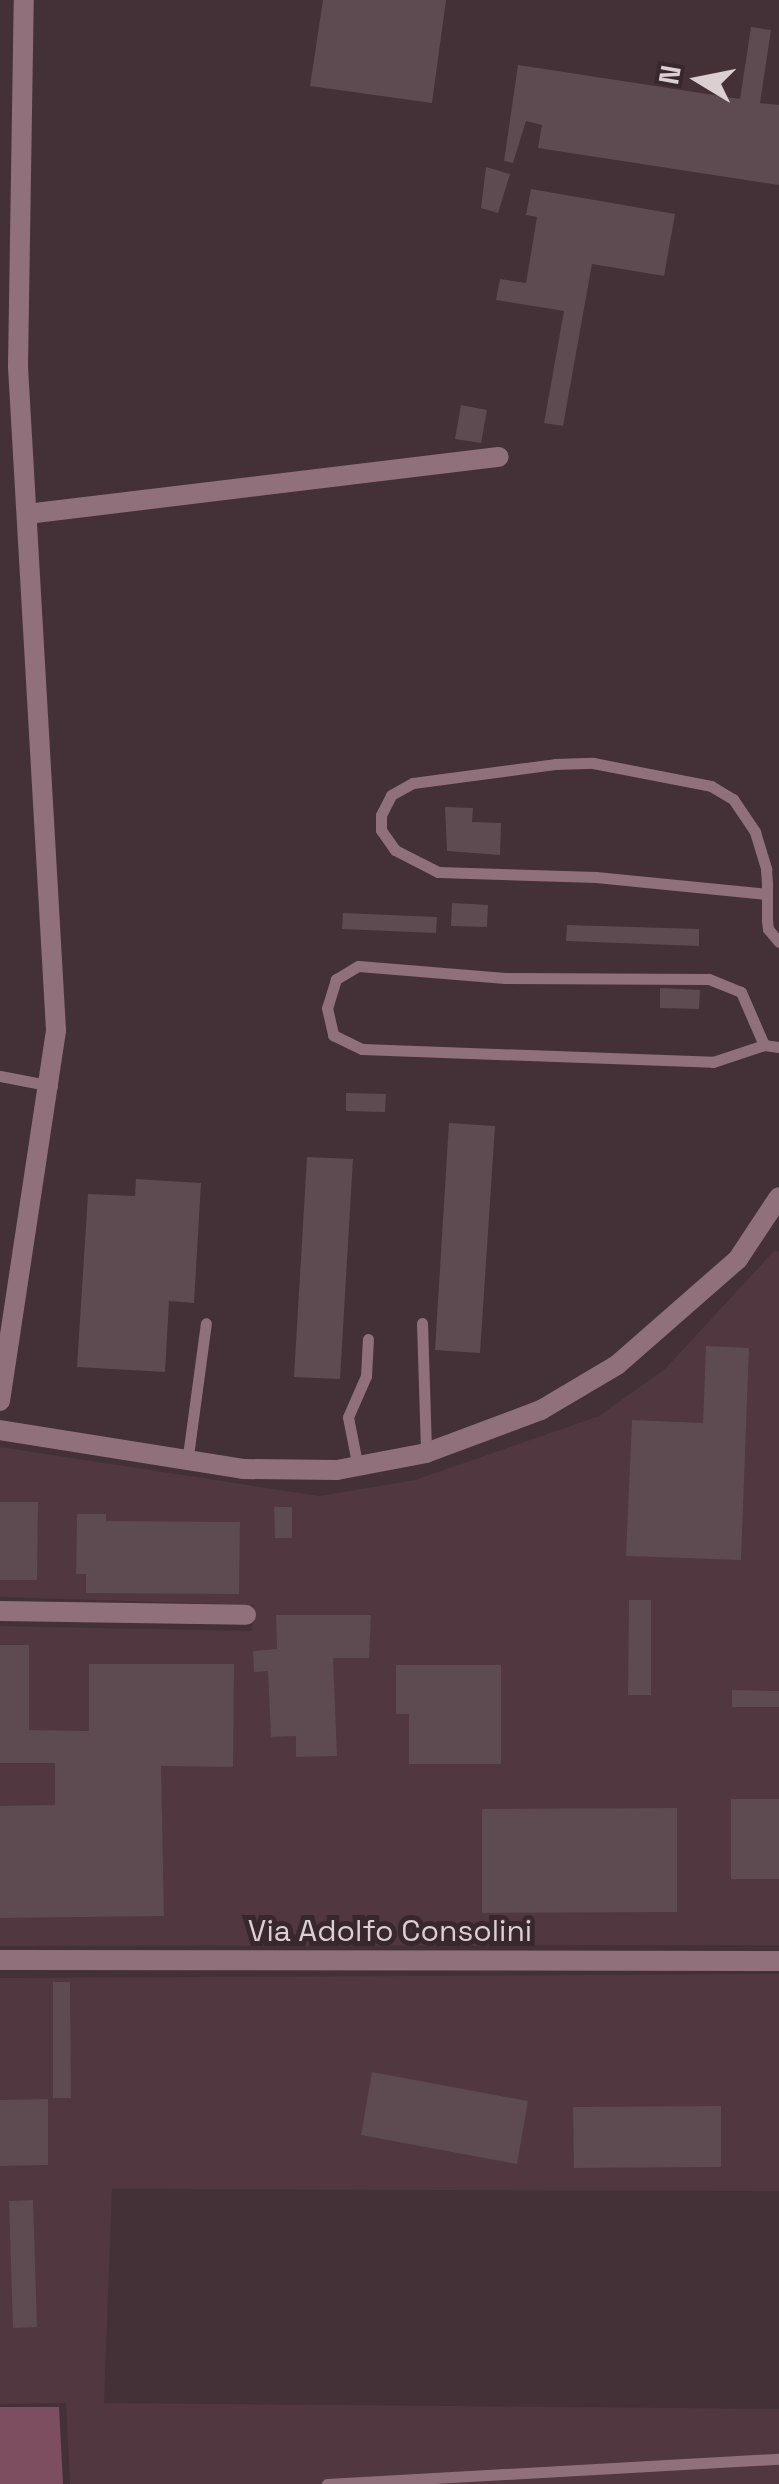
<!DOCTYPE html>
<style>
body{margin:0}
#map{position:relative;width:779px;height:2484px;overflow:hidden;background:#433137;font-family:"Space Grotesk",sans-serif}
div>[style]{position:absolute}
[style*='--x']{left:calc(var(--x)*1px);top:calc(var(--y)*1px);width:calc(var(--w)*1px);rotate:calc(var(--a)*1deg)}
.built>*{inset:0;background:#503740}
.green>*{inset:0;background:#7d4e5f}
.building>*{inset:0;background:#5e4a51}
.service>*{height:11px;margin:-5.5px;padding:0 5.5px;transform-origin:5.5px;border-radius:5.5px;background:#90717b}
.minor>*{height:20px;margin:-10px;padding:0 10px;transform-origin:10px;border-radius:10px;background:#90717b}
span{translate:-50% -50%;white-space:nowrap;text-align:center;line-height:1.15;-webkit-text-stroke:10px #38272d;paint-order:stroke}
.street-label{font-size:30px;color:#dbcfd2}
.north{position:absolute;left:649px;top:30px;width:100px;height:100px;-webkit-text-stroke:8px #38272d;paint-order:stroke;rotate:280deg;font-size:28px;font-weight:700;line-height:40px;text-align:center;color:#dbcfd2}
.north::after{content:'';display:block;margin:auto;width:35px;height:45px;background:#dbcfd2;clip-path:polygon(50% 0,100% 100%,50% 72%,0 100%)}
</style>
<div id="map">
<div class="built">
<div style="clip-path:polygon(774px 1251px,779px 1251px,779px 1945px,0 1946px,0 1626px,252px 1631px,254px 1605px,0 1597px,0 1447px,319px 1496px,415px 1480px,599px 1416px,665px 1369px)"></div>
<div style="clip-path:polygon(779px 1974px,779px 2191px,112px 2189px,104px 2403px,779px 2409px,779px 2484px,70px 2484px,66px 2403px,0 2404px,0 1978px)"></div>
</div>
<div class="green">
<div style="clip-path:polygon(0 2407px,59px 2407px,63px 2484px,0 2484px)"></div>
</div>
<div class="building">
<div style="clip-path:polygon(323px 0,446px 0,432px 103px,310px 86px)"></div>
<div style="clip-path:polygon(751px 27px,771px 30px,760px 103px,779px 105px,779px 185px,538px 148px,542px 125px,526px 121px,513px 163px,504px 161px,518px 65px,740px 99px)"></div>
<div style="clip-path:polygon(486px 167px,510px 174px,498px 213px,481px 208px)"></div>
<div style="clip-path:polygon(531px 189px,675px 214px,664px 276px,592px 264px,563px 426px,544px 423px,564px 311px,496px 300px,500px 279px,526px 283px,537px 217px,526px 215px)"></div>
<div style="clip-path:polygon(461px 405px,487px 410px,481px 443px,455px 439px)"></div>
<div style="clip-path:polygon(445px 807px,473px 808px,472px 822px,501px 823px,500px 855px,447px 851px)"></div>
<div style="clip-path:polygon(452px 903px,488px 905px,487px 927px,451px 926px)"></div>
<div style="clip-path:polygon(343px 913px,437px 917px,436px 933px,342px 929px)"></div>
<div style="clip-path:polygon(567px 925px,699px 929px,699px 946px,566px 941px)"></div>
<div style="clip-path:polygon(660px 988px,700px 990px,699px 1009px,660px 1008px)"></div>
<div style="clip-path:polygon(346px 1093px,386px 1094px,385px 1112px,346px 1111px)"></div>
<div style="clip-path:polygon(449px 1123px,495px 1126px,480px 1353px,435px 1350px)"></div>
<div style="clip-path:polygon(307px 1157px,353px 1159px,340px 1379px,294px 1377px)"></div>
<div style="clip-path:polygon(136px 1179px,201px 1183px,194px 1303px,169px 1301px,165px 1372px,77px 1367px,88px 1194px,135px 1196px)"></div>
<div style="clip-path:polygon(706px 1346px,749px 1348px,741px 1560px,626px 1556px,632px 1420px,703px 1423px)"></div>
<div style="clip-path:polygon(0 1502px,38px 1502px,37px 1580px,0 1580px)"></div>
<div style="clip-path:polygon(274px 1507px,292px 1507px,292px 1538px,275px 1538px)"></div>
<div style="clip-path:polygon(77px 1514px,106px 1514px,106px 1521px,240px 1522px,239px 1594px,86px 1593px,86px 1574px,76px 1574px)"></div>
<div style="clip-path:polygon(629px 1600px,651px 1600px,651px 1695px,628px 1695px)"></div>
<div style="clip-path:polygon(276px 1615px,371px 1615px,369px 1658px,333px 1658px,337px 1756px,296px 1757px,296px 1736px,271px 1737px,268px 1671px,254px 1672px,253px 1651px,277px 1649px)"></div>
<div style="clip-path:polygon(0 1645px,29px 1645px,29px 1730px,89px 1731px,89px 1664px,234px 1664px,233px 1767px,161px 1766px,164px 1916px,0 1918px,0 1806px,55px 1805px,55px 1763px,0 1763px)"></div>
<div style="clip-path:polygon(396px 1665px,501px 1665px,501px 1764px,409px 1764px,409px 1714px,396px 1714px)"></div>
<div style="clip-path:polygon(732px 1690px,779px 1691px,779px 1707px,732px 1707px)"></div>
<div style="clip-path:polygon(731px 1799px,779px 1799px,779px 1879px,731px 1879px)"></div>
<div style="clip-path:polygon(677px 1808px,677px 1912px,482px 1913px,482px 1809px)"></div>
<div style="clip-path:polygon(53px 1982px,70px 1982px,71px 2098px,53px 2098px)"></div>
<div style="clip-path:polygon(372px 2072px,528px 2101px,517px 2164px,361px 2135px)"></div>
<div style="clip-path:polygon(48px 2099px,48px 2165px,0 2166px,0 2100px)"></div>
<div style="clip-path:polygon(721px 2106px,721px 2167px,574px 2168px,573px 2107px)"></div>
<div style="clip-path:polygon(33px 2200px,37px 2327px,13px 2328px,9px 2201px)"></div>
</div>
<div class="service">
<div style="--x:767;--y:894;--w:172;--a:-174.3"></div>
<div style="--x:596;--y:877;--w:158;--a:-178.2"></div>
<div style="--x:438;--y:872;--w:48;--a:-152.9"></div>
<div style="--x:395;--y:850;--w:24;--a:-125"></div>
<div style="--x:381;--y:830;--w:15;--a:-90"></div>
<div style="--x:381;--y:815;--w:22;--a:-63"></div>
<div style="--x:391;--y:795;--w:25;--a:-29"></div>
<div style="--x:413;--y:783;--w:143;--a:-7.6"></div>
<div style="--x:555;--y:764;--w:38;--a:-2"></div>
<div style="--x:593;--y:763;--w:120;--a:11"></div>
<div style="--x:711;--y:786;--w:26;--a:31"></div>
<div style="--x:733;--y:799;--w:40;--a:56"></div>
<div style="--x:755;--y:832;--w:39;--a:73"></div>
<div style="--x:766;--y:869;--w:14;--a:86"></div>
<div style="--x:767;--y:883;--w:37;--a:90"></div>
<div style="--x:767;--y:920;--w:9;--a:84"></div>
<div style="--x:768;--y:929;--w:17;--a:50"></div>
<div style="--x:764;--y:1045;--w:58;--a:-113.5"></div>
<div style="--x:741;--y:992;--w:35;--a:-158"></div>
<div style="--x:709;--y:979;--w:204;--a:-179.7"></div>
<div style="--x:505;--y:978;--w:147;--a:-175.3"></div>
<div style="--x:358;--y:966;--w:26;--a:149"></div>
<div style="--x:336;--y:979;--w:30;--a:107"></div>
<div style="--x:327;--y:1008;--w:28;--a:77"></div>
<div style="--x:333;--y:1035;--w:32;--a:26"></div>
<div style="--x:362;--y:1049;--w:351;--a:2.1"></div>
<div style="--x:713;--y:1062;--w:54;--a:-18.4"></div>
<div style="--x:764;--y:1045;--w:15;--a:8"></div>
<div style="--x:0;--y:1076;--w:53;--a:10.9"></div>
<div style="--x:422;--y:1323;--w:130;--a:88.2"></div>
<div style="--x:187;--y:1463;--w:141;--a:-82.3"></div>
<div style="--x:358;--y:1468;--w:52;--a:-101.1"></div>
<div style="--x:348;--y:1417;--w:45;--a:-66.3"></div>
<div style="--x:366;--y:1376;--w:37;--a:-87"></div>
<div style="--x:327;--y:2484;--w:453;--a:-3.2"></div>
</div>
<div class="minor">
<div style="--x:27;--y:514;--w:475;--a:-6.9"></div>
<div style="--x:0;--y:1401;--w:375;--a:-81.4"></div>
<div style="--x:56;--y:1030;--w:665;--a:-93.28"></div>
<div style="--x:18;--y:366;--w:366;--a:-89.1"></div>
<div style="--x:0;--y:1430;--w:246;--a:9.1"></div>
<div style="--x:243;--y:1469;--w:94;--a:0.6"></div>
<div style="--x:337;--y:1470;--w:91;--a:-10.8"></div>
<div style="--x:426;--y:1453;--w:123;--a:-20.5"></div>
<div style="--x:541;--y:1410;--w:88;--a:-30.6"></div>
<div style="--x:617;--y:1365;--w:161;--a:-41.2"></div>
<div style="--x:738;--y:1259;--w:74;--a:-56.5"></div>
<div style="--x:0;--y:1611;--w:246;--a:0.9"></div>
<div style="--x:0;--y:1960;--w:779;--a:0.07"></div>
</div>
<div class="street-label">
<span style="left:390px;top:1931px">Via Adolfo Consolini</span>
</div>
<div class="north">N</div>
</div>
